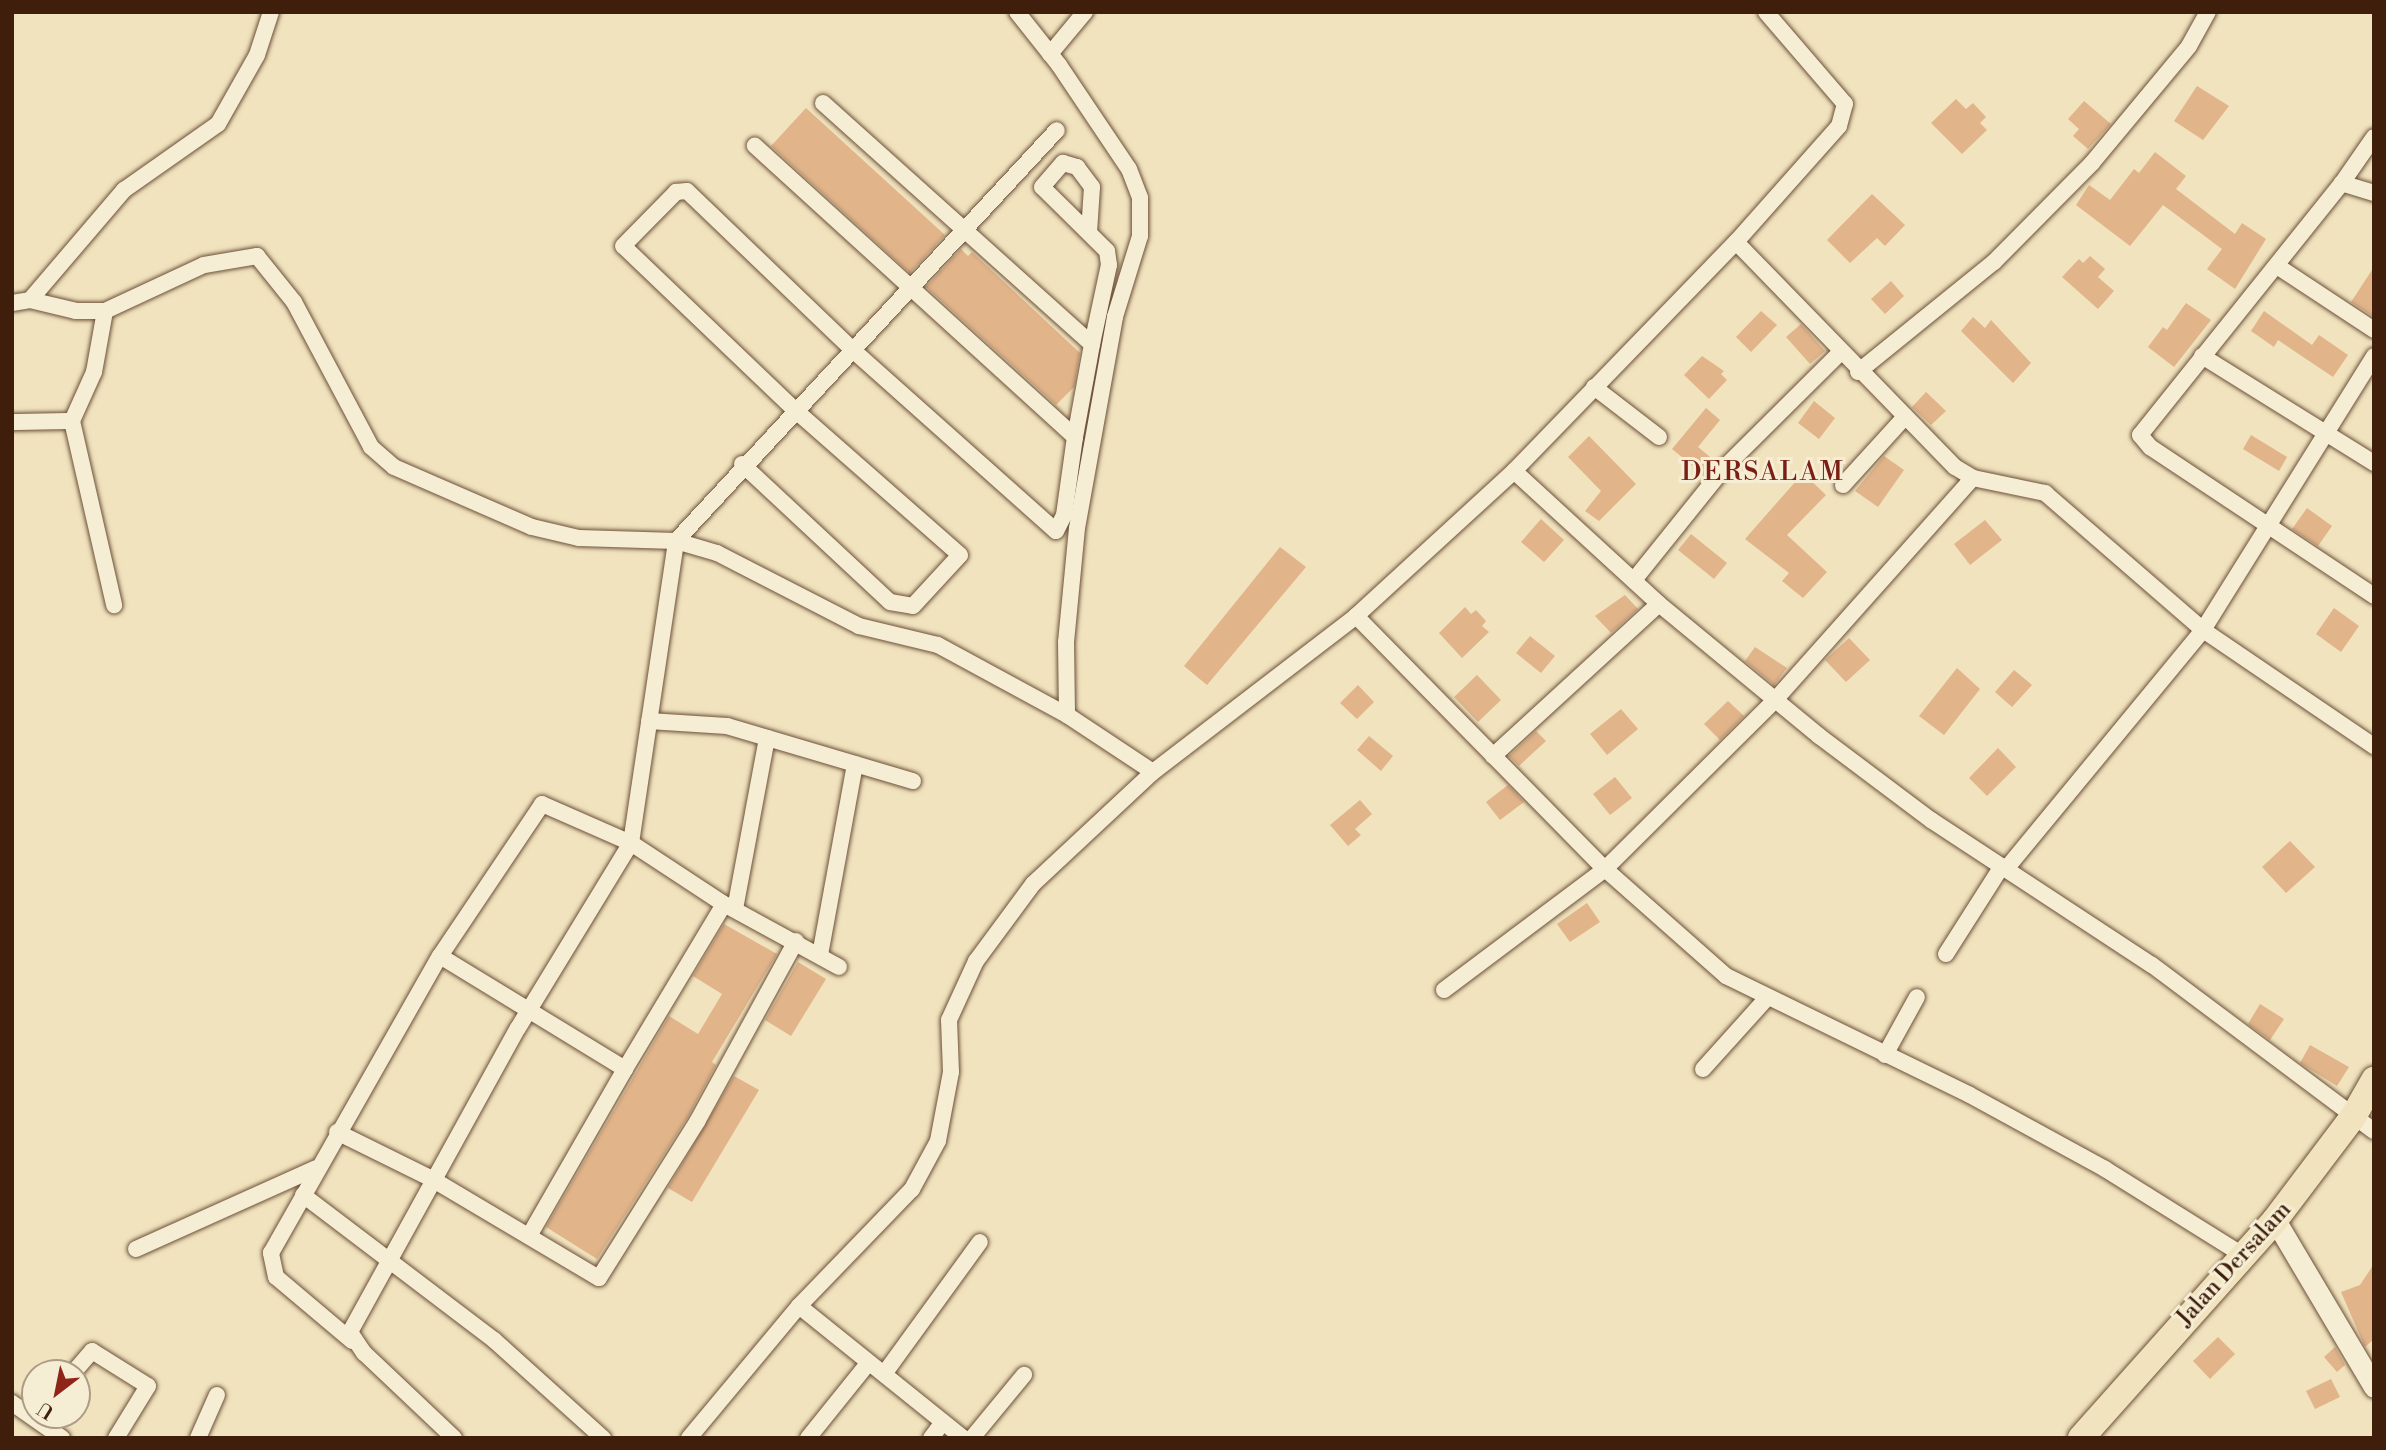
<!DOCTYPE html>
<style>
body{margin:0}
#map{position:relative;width:2386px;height:1450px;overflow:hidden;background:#f1e3be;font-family:"Libre Bodoni",serif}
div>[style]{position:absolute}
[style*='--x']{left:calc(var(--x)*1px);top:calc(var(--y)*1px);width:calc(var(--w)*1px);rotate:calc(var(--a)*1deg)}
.building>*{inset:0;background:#e1b48a}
.roads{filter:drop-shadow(0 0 2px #6c5038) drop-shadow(0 0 2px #6c5038)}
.minor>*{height:16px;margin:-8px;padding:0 8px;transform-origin:8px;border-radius:8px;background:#f6edd5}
.tertiary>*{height:21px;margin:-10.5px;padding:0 10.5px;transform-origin:10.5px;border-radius:10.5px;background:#f6edd5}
.primary>*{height:26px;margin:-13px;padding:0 13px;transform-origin:13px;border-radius:13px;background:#f1e3be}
span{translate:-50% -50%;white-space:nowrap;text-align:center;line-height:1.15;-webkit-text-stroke:6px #f6edd5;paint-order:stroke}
.street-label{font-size:23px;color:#3f1f0c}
.quarter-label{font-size:26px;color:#7a1f14;letter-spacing:2px}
.frame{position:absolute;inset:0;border:14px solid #3f1f0c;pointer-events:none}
.north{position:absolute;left:21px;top:1359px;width:70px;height:70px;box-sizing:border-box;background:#f6edd5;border:2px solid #ad9b85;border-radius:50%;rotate:212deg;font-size:19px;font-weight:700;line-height:28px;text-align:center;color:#3f1f0c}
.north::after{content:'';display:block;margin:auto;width:24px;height:32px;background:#8f2418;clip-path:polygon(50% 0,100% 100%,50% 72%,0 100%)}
</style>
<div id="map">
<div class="building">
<div style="clip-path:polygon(2197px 86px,2229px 106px,2203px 140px,2174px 121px)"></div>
<div style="clip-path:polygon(1956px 99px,1966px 109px,1973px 103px,1986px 117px,1980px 123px,1987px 130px,1962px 154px,1931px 123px)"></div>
<div style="clip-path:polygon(2084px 101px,2111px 124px,2088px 149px,2073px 136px,2079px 129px,2068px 119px)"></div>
<div style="clip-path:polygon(806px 108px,945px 235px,910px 273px,771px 146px)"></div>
<div style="clip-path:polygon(2155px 152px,2186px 176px,2176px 189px,2235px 234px,2242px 223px,2266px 239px,2235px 289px,2207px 269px,2222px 249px,2163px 205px,2130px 246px,2076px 205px,2089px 185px,2110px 200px,2134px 169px,2139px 173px)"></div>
<div style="clip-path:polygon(1872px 194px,1905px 225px,1885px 246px,1877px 238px,1850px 263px,1827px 240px)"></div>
<div style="clip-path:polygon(961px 249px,968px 256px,972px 252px,1080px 353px,1074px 387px,1056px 405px,926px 287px)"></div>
<div style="clip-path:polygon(2090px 256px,2105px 269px,2098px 277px,2114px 291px,2098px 309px,2062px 277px,2079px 259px,2083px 263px)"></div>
<div style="clip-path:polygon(2374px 267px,2374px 317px,2351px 302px)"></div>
<div style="clip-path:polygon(1891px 281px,1904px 296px,1885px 314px,1871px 299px)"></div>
<div style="clip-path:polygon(2186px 303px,2211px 320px,2174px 367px,2148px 347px,2163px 327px,2167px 330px)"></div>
<div style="clip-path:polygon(1761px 311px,1777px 325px,1751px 352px,1736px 337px)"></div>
<div style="clip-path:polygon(2264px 311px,2312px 345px,2319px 335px,2348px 355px,2333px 377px,2278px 340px,2274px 347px,2251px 331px)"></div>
<div style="clip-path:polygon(1973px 317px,1985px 328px,1991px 320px,2031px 363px,2013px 383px,1961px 331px)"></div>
<div style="clip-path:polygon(1801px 324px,1825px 351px,1810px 364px,1786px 337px)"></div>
<div style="clip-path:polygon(1702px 356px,1724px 371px,1721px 374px,1727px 380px,1709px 399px,1684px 375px)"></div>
<div style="clip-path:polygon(1926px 392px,1946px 411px,1931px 425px,1912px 407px)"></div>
<div style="clip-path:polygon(1814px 401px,1835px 418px,1819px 439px,1798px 423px)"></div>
<div style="clip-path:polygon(1706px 408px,1720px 420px,1698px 447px,1715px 461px,1704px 475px,1672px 449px)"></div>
<div style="clip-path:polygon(2251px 435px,2287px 457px,2279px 471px,2243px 449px)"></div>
<div style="clip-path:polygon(1589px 436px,1636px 484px,1599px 521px,1585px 511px,1601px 491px,1568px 457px)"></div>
<div style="clip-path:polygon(1884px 456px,1904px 470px,1878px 507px,1855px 491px)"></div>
<div style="clip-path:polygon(1803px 473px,1826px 495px,1787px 535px,1827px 572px,1803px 598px,1782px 581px,1789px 573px,1745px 539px)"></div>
<div style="clip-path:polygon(2307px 508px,2332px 526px,2318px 546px,2292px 529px)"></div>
<div style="clip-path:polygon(1541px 519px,1564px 540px,1544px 562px,1521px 542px)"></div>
<div style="clip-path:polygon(1985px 520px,2002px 540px,1970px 565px,1954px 544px)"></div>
<div style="clip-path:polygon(1691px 534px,1727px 563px,1714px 579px,1678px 550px)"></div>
<div style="clip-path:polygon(1280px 547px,1306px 567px,1207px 685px,1184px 666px)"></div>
<div style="clip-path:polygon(1625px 595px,1638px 609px,1611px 633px,1595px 616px)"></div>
<div style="clip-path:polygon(1465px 607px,1471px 614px,1476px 610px,1486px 621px,1482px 626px,1489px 632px,1462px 658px,1439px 633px)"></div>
<div style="clip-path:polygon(2334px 608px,2359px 626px,2341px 652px,2316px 634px)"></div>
<div style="clip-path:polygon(1530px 636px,1555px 656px,1541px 673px,1516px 653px)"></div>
<div style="clip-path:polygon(1849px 638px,1870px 660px,1846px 682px,1825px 660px)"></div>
<div style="clip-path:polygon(1755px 647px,1787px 668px,1774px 685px,1745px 661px)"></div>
<div style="clip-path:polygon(1957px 668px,1980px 689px,1944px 735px,1919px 716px)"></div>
<div style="clip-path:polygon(2014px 670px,2032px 685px,2012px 707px,1995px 692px)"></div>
<div style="clip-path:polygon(1477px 675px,1501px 700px,1478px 722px,1454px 697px)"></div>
<div style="clip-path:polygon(1358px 685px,1374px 702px,1357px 719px,1340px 703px)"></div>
<div style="clip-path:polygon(1728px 701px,1744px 716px,1720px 740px,1704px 724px)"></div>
<div style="clip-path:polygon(1621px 709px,1638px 729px,1607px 755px,1590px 734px)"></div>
<div style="clip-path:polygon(1536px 731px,1546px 741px,1519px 766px,1509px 756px)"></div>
<div style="clip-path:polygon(1369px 736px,1393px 756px,1381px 771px,1357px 750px)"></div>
<div style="clip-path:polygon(1998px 748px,2016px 767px,1987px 796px,1969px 778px)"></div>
<div style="clip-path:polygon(1615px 777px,1632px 798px,1610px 815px,1593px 794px)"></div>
<div style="clip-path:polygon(1508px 785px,1524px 802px,1500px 820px,1486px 802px)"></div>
<div style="clip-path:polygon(1360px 800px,1372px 814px,1355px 829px,1361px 835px,1348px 846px,1330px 825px)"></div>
<div style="clip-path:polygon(2290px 841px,2315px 867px,2286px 893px,2262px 867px)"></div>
<div style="clip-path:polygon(1587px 903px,1600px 922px,1570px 942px,1557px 924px)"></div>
<div style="clip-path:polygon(724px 924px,777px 954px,712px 1062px,716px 1065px,689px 1115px,597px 1259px,546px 1227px,669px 1016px,698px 1034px,722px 994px,693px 976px)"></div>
<div style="clip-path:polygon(798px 962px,826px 979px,791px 1036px,765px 1020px)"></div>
<div style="clip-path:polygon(2260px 1004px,2284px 1019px,2270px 1040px,2248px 1024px)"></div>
<div style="clip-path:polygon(2310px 1045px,2349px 1067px,2337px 1086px,2300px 1063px)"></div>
<div style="clip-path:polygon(734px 1076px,759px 1090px,692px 1202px,668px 1188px)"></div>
<div style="clip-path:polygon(2374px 1264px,2374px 1339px,2365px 1347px,2341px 1292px,2360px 1285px)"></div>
<div style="clip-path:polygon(2218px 1337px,2235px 1354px,2210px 1379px,2193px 1361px)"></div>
<div style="clip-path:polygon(2335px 1347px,2345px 1365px,2337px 1372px,2324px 1357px)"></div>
<div style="clip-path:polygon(2331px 1379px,2340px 1397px,2315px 1409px,2306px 1391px)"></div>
</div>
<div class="roads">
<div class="minor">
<div style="--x:1017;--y:12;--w:68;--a:51.6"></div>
<div style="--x:1059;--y:65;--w:125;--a:56.1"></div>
<div style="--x:1129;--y:169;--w:31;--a:69"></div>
<div style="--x:1140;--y:198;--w:38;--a:90"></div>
<div style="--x:1140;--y:236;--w:85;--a:107.2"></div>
<div style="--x:1115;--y:317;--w:214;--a:100.2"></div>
<div style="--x:1077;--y:528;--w:115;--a:95.5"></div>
<div style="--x:1066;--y:642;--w:73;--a:89.2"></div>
<div style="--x:1050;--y:54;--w:55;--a:-50.2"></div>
<div style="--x:823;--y:103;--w:361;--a:41.9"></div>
<div style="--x:1092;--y:344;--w:81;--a:-77.9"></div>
<div style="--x:1109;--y:265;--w:14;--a:-98"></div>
<div style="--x:1107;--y:251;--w:91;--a:-135.4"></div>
<div style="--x:1042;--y:187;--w:32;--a:-49"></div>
<div style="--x:1063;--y:163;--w:15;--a:16"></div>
<div style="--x:1077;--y:167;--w:25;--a:53"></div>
<div style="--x:1092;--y:187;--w:45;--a:93.8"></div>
<div style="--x:2342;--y:183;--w:56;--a:-55.2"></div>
<div style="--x:2374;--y:193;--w:34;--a:-163"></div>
<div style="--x:2342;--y:183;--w:323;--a:128.7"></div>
<div style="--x:2140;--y:435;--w:16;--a:50"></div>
<div style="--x:2150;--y:447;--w:269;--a:33.6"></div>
<div style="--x:1736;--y:242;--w:314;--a:45.8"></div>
<div style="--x:1955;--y:467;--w:21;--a:31"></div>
<div style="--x:1973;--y:478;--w:74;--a:11.8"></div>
<div style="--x:2045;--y:493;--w:209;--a:40.9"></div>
<div style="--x:2203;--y:630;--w:207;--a:34.2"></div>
<div style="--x:2277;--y:266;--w:116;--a:33.4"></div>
<div style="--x:30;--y:300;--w:145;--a:-49.5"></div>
<div style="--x:124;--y:190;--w:115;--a:-35.1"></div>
<div style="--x:218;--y:124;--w:79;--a:-60.5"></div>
<div style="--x:257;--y:55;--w:45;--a:-72"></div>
<div style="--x:12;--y:303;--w:18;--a:-9"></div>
<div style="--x:30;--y:300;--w:47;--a:13.4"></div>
<div style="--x:76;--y:311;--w:29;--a:0"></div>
<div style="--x:105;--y:311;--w:109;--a:-24.9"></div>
<div style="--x:204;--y:265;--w:54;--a:-9.6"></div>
<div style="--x:257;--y:256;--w:59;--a:51.2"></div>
<div style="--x:294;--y:302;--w:164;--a:62"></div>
<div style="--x:371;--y:447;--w:30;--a:41"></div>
<div style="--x:394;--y:467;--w:150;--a:23.5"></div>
<div style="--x:532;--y:527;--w:48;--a:13.2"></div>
<div style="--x:579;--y:538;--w:97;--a:1.8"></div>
<div style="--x:676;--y:541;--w:43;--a:16.3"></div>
<div style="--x:717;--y:553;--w:160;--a:27.2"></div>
<div style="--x:859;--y:626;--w:81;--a:13.5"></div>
<div style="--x:938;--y:645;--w:147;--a:28.5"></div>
<div style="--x:1067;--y:715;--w:103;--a:33.5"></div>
<div style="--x:1153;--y:772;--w:164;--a:137"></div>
<div style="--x:1033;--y:884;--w:96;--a:126.5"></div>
<div style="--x:976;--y:961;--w:65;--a:114.6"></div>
<div style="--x:949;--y:1020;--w:52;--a:87.8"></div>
<div style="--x:951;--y:1072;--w:70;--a:100.7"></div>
<div style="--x:938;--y:1141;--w:55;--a:118.4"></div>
<div style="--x:912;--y:1189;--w:163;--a:134"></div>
<div style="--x:799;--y:1306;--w:172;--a:129.8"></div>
<div style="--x:105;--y:311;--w:62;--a:100.2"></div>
<div style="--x:94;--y:372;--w:54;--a:114.2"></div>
<div style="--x:72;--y:421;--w:189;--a:77.1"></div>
<div style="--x:2202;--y:356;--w:203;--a:31.9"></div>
<div style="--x:1858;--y:372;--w:175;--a:-39"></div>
<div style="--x:1994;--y:262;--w:139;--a:-45.3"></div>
<div style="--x:2092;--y:163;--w:152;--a:-50.3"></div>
<div style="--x:2189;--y:46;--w:39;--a:-61"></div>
<div style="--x:1594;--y:387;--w:82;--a:37.6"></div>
<div style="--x:12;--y:422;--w:60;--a:-1"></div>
<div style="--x:1075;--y:437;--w:95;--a:-79.6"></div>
<div style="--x:742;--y:464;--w:202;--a:43"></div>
<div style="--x:890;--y:602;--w:23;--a:10"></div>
<div style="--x:913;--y:606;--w:69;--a:-47.3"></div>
<div style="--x:960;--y:555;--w:217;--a:-138.7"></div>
<div style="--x:797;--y:412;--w:240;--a:-136.3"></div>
<div style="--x:623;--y:246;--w:76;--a:-45.5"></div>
<div style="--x:676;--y:192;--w:11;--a:-5"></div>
<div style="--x:687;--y:191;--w:233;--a:43.8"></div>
<div style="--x:855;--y:352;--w:269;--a:41.7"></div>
<div style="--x:1056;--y:531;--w:18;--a:-63"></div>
<div style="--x:1064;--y:515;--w:79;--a:-82"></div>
<div style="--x:1075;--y:437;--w:433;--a:-137.7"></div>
<div style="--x:1514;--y:471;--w:197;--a:42.5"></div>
<div style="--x:1659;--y:604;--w:207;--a:39.5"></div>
<div style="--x:1819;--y:736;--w:140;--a:36.9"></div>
<div style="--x:1931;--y:820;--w:264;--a:33.3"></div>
<div style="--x:2152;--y:965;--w:277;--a:36.8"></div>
<div style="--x:1843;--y:485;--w:91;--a:-47.7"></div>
<div style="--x:1634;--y:580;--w:144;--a:-51.2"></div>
<div style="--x:1724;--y:468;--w:163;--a:-44.8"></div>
<div style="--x:1356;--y:616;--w:355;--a:45.5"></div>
<div style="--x:1605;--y:869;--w:162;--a:41.5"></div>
<div style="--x:1726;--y:976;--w:271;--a:26"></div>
<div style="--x:1970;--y:1095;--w:154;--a:28.7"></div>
<div style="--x:2105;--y:1169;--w:160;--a:32"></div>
<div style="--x:649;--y:721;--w:78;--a:3.7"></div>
<div style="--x:727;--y:726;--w:194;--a:16.5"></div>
<div style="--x:1493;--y:756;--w:225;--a:-42.5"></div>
<div style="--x:1153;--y:772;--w:256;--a:-37.5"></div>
<div style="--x:1356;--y:616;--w:214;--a:-42.5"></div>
<div style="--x:1514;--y:471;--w:319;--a:-45.9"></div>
<div style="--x:1736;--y:242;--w:155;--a:-48.4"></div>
<div style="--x:1839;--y:126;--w:23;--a:-75"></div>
<div style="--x:1845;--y:104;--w:121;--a:-130.7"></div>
<div style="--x:2006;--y:869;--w:310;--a:-50.5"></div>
<div style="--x:2203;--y:630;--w:323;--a:-58"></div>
<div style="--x:735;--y:909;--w:174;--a:-79.4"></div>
<div style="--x:1946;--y:954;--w:104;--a:-57.5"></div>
<div style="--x:820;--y:955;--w:194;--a:-79.6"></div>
<div style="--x:440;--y:956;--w:217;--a:31.4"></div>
<div style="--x:625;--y:1069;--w:192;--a:-59"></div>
<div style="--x:1444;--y:990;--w:201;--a:-36.9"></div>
<div style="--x:1605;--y:869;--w:240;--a:-44.8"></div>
<div style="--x:1775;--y:700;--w:297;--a:-48.3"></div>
<div style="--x:1885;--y:1055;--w:66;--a:-61.1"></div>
<div style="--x:1703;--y:1069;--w:94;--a:-48"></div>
<div style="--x:337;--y:1132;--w:106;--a:26.3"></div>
<div style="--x:432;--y:1179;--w:194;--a:30.7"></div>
<div style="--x:599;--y:1278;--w:186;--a:-57.9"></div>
<div style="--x:698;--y:1120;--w:204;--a:-61.3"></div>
<div style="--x:303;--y:1195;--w:240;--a:37.2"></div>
<div style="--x:494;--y:1340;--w:147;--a:42"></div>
<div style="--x:529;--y:1236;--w:193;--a:-60.1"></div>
<div style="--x:136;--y:1249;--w:197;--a:-24.2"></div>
<div style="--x:799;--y:1306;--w:211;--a:38.8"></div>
<div style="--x:352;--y:1341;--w:99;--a:-139.9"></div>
<div style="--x:276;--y:1277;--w:25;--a:-102"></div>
<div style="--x:271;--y:1253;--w:342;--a:-60.4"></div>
<div style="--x:440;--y:956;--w:183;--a:-56.1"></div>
<div style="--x:542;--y:804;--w:97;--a:23.7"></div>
<div style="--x:631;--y:843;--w:111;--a:33.3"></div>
<div style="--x:724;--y:904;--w:131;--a:28.7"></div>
<div style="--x:73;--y:1373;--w:29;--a:-49"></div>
<div style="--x:92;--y:1351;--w:66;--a:32"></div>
<div style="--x:148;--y:1386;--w:61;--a:121.6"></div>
<div style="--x:884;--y:1374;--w:163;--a:-54"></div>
<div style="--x:12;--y:1403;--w:61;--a:35"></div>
<div style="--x:198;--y:1438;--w:47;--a:-66.2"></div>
<div style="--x:454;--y:1438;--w:124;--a:-136.6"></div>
<div style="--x:364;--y:1353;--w:25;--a:-124"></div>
<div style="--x:350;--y:1332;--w:347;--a:-61.1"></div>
<div style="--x:518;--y:1028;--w:217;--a:-58.6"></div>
<div style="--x:631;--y:843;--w:305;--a:-81.5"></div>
<div style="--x:676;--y:541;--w:560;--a:-47.17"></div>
<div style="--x:808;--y:1438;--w:97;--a:-51.2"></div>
<div style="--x:931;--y:1438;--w:20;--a:-53"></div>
<div style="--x:972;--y:1438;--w:82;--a:-50.5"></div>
</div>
<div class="tertiary">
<div style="--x:2275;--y:1220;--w:194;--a:59.3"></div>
</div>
<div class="primary">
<div style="--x:2081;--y:1438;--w:292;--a:-48.3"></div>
<div style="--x:2275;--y:1220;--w:129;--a:-52.9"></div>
<div style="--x:2353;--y:1117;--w:43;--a:-60.4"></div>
</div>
</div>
<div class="street-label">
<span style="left:2234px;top:1264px;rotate:-48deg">Jalan Dersalam</span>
</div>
<div class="quarter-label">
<span style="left:1763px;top:473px">DERSALAM</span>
</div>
<div class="frame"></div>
<div class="north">U</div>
</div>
